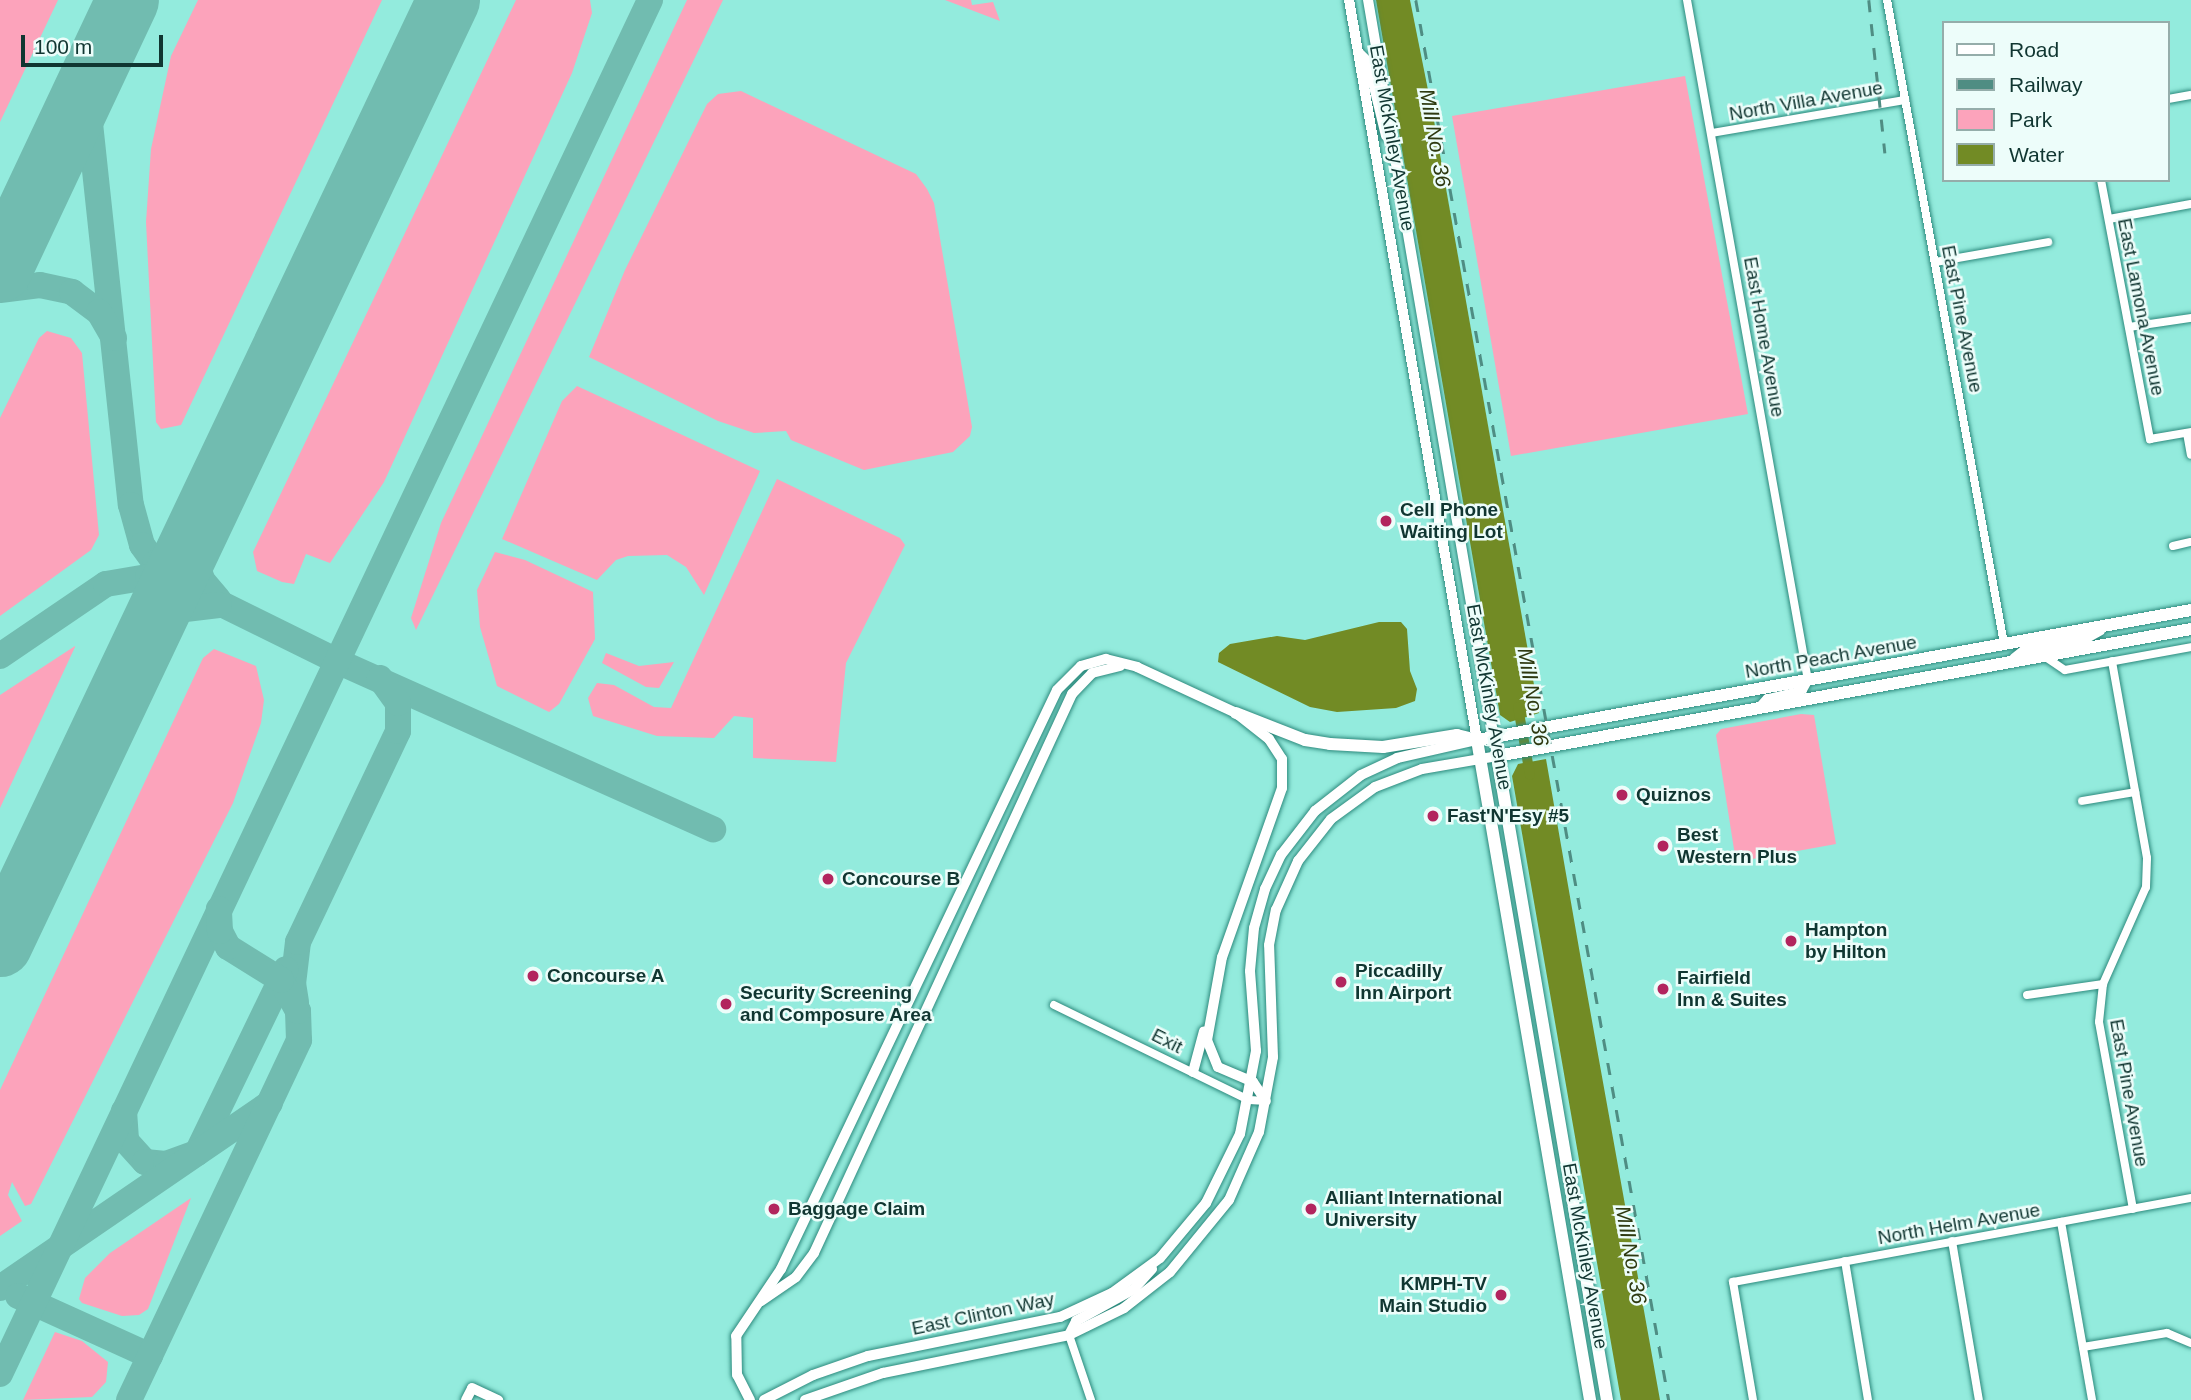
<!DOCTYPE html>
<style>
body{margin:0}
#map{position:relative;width:2191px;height:1400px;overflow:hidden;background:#93ebdd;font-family:Helvetica,sans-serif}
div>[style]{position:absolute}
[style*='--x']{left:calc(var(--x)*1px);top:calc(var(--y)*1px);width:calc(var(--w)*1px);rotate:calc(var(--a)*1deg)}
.green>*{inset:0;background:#fca3bb}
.water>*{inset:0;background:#728b25}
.canal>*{height:10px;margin:-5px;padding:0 5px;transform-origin:5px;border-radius:5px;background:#728b25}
.taxiway>*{height:26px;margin:-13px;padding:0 13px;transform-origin:13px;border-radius:13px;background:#71bcb0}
.runway>*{height:63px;margin:-31.5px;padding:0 31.5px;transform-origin:31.5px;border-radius:31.5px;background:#71bcb0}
.roads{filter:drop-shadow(0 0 2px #2d8a7d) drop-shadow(0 0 2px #2d8a7d)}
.minor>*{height:8px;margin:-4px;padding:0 4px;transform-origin:4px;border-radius:4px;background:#fff}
.tertiary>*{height:10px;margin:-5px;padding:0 5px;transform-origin:5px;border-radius:5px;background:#fff}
.secondary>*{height:10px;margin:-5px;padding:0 5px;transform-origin:5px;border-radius:5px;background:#fff}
.primary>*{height:12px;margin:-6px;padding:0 6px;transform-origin:6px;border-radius:6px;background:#fff}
.rail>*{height:2.5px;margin-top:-1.25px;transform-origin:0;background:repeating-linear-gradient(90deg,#4f8d83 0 12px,transparent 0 24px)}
.dots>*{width:19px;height:19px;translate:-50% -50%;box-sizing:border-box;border:4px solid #edfdfa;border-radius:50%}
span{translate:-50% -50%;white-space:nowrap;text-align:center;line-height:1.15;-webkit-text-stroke:5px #edfdfa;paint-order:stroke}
.street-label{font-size:19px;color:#103631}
.poi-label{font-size:19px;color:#103631;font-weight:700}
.left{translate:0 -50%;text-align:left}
.right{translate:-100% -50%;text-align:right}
.water-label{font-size:21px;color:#2e3910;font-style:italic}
.legend{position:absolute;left:1942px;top:21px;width:228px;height:161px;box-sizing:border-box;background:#edfdfa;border:2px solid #95adaa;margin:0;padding:9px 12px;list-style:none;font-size:21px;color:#103631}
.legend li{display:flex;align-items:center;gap:14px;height:35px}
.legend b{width:35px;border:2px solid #95adaa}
.scale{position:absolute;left:21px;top:35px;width:142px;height:32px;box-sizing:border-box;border:4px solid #103631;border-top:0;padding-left:9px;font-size:21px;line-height:24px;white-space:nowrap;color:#103631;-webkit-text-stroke:5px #edfdfa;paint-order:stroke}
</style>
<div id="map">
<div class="green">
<div style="clip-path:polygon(0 0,58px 0,0 122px)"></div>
<div style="clip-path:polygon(198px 0,382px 0,181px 425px,161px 429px,156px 422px,146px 222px,151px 149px,171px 56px)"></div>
<div style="clip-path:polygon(516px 0,590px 0,592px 13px,572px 73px,384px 482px,330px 563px,306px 554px,294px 584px,282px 582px,257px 571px,253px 552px)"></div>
<div style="clip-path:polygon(687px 0,723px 0,416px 630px,411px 618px,441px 523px)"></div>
<div style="clip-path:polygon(945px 0,971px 0,972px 5px,993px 2px,1000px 21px)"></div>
<div style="clip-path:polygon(1685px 76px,1748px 414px,1511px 456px,1452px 116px)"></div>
<div style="clip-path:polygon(741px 91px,916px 174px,927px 189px,934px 203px,972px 427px,970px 436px,953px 452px,864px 470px,791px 440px,786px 431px,754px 433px,718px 421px,589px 357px,625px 270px,707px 104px,718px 94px)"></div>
<div style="clip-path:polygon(47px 331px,71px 338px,82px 353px,99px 535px,91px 550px,0 616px,0 418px,39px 338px)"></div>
<div style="clip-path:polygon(577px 386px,760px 471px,704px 595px,686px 567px,667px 555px,628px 556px,616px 560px,597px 580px,502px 539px,562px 401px)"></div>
<div style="clip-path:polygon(777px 479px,900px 538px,905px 545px,846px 663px,836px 762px,753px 758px,753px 718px,734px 716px,714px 738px,657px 736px,593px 716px,588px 698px,597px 683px,614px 685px,654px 707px,671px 708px)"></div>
<div style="clip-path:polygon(495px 552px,525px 560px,593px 592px,595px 639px,559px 704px,549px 712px,497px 686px,480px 627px,477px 590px)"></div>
<div style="clip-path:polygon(75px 646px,75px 647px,0 808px,0 695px)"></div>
<div style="clip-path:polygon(214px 649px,256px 666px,264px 700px,261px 723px,233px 803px,31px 1204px,25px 1206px,12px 1182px,8px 1195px,22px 1221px,0 1236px,0 1090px,203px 658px)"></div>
<div style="clip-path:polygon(606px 653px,639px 666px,674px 662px,659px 688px,646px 687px,602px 663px)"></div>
<div style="clip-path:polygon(1801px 714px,1814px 715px,1836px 844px,1736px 862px,1716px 735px,1721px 729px)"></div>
<div style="clip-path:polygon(191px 1198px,148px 1309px,139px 1315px,122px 1316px,82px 1303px,79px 1299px,85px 1278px,110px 1253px)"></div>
<div style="clip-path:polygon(55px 1332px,82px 1341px,108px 1362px,106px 1382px,92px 1397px,23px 1400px)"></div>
</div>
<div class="water">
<div style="clip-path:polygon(1376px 0,1410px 0,1433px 115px,1539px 713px,1510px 722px,1500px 715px)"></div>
<div style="clip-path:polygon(1379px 622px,1401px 622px,1407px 629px,1410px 671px,1417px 689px,1415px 701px,1396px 708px,1337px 712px,1310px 707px,1218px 662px,1219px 653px,1230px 644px,1277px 636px,1305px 640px)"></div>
<div style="clip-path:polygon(1546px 759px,1580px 954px,1660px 1400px,1621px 1400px,1512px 776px,1518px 764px)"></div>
</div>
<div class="canal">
<div style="--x:1518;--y:707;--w:69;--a:80"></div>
</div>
<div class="taxiway">
<div style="--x:86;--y:86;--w:421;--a:83.9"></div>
<div style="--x:131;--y:505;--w:41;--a:74.6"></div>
<div style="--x:142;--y:545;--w:22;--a:54"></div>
<div style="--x:155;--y:563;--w:25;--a:43"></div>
<div style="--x:173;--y:580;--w:185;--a:26.3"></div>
<div style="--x:339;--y:662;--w:410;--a:24.1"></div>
<div style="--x:0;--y:290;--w:40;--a:-7.1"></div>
<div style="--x:40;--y:285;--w:33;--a:12"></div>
<div style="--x:72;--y:292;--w:34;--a:37"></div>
<div style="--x:99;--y:312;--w:30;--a:60"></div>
<div style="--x:213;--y:497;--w:40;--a:112"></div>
<div style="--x:198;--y:534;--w:26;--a:94"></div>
<div style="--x:196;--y:560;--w:21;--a:73"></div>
<div style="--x:202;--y:580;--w:25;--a:50"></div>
<div style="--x:138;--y:655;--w:39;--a:-58"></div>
<div style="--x:159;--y:622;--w:22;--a:-34"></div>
<div style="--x:177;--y:610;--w:42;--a:-6.8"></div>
<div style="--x:0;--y:656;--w:128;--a:-34.2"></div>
<div style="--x:106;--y:584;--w:43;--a:-9.5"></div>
<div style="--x:148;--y:577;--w:25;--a:7"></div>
<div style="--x:296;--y:1002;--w:18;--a:-99"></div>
<div style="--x:293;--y:984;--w:42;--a:-83.2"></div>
<div style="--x:298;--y:942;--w:233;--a:-64.6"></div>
<div style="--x:398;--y:731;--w:28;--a:-90"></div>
<div style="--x:398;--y:703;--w:31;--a:-126"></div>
<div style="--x:124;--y:1111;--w:30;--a:86"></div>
<div style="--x:126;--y:1141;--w:28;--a:48"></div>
<div style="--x:145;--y:1162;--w:21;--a:5"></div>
<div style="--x:166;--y:1164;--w:33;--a:-20"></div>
<div style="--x:197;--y:1153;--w:204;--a:-64.2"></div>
<div style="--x:0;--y:1288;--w:327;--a:-34.4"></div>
<div style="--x:18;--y:1296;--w:145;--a:24.4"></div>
<div style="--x:0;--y:1374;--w:1520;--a:-64.68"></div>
<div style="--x:129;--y:1400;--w:398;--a:-64.7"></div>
<div style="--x:299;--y:1040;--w:29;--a:-92"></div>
<div style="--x:298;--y:1011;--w:35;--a:-119"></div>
<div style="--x:281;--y:980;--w:62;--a:-148.1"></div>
<div style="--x:228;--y:947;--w:18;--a:-117"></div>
<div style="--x:220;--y:931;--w:22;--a:-93"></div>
</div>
<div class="runway">
<div style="--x:0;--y:270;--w:298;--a:-64.8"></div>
<div style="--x:0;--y:945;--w:1046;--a:-64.64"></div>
</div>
<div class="roads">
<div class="minor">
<div style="--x:1687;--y:0;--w:692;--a:79.92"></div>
<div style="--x:1808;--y:681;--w:10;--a:119"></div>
<div style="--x:1803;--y:690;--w:37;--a:167"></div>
<div style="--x:1767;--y:698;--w:13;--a:132"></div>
<div style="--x:1887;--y:0;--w:655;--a:79.7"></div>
<div style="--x:2168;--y:99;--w:23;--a:-10"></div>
<div style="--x:1712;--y:133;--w:196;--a:-9.7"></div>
<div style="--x:2101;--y:180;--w:264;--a:79.3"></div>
<div style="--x:2150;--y:439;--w:42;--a:-9.7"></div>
<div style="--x:2109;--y:219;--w:83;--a:-10.4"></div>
<div style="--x:1935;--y:262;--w:115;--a:-10"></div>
<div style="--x:2129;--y:327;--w:63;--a:-8.3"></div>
<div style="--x:2187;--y:433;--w:22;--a:80"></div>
<div style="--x:2173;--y:546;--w:18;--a:-13"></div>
<div style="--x:2044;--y:656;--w:25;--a:34"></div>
<div style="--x:2065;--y:670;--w:128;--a:-10.3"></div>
<div style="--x:2082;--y:801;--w:54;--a:-9.6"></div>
<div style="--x:2103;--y:984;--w:38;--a:96"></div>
<div style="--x:2099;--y:1022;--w:190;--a:79.7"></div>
<div style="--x:2027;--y:995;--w:77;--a:-8.2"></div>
<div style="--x:2103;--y:984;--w:106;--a:-66.1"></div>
<div style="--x:2146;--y:887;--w:29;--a:-88"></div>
<div style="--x:2147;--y:858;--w:200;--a:-100.1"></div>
<div style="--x:1054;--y:1005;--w:217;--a:26"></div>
<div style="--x:1249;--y:1100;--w:17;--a:3"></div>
<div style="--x:2061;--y:1222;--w:181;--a:80.1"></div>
<div style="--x:1952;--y:1241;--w:161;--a:80.4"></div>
<div style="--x:1845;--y:1261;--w:141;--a:80.6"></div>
<div style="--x:1069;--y:1335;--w:69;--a:71.3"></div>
<div style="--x:2083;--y:1347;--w:85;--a:-9.5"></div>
<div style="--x:2167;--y:1333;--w:26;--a:23"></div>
<div style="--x:1753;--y:1400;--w:120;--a:-99.6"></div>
<div style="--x:1733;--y:1282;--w:466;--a:-10.4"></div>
</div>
<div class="tertiary">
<div style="--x:466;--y:1400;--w:13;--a:-63"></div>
<div style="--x:472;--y:1388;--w:29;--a:25"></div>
</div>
<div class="secondary">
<div style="--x:1358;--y:52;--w:14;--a:45"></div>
<div style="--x:1368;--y:62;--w:76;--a:76.3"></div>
<div style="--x:1193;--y:1072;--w:42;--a:-75"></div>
<div style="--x:761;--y:1301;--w:42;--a:-34.4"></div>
<div style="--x:796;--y:1277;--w:30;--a:-53"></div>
<div style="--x:814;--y:1253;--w:616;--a:-65.22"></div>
<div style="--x:1072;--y:694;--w:29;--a:-46"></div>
<div style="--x:1092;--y:673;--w:29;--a:-14"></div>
<div style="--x:1069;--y:1335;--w:16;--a:-63"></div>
<div style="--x:1076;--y:1321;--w:66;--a:-28.9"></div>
<div style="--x:1134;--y:1289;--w:27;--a:-48"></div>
<div style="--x:750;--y:1400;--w:28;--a:-117"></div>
<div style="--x:737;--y:1375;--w:39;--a:-91"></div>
<div style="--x:736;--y:1336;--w:81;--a:-56.1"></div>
<div style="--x:781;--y:1269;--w:641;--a:-64.51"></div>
<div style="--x:1057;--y:690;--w:34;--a:-45"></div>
<div style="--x:1081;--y:666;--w:26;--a:-16"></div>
<div style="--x:1106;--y:659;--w:32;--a:14"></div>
<div style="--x:1137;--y:667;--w:109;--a:24.9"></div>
<div style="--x:1236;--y:713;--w:42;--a:38.2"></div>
<div style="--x:1269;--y:739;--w:24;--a:57"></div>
<div style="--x:1282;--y:759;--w:29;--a:90"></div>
<div style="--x:1282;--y:788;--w:179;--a:109.5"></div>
<div style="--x:1222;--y:957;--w:84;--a:100.2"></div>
<div style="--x:1207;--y:1040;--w:29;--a:68"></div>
<div style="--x:1218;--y:1067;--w:38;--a:23"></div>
<div style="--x:1253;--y:1082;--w:23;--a:56"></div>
<div style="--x:764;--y:1400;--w:55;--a:-27"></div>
<div style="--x:813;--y:1375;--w:58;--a:-19.1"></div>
<div style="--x:868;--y:1356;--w:196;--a:-11.5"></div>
<div style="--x:1060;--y:1317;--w:57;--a:-24.8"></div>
<div style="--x:1112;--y:1293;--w:59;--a:-36.1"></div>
<div style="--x:1160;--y:1258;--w:72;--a:-50.1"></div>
<div style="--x:1206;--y:1203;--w:77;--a:-63.8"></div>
<div style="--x:1240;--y:1134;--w:85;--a:-79.1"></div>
<div style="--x:1256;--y:1051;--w:80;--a:-94.3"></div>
<div style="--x:1250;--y:971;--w:43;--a:-84.7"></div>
<div style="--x:1254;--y:928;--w:41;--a:-74.2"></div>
<div style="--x:1265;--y:889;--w:38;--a:-65"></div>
<div style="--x:1281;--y:855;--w:56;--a:-52.3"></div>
<div style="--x:1315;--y:811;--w:58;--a:-38"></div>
<div style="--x:1361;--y:775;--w:40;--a:-25"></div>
<div style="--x:1397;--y:758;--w:82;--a:-12.7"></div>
<div style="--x:1477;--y:740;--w:751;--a:-99.81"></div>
<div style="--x:805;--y:1400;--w:83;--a:-19.1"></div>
<div style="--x:883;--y:1373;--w:190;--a:-11.5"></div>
<div style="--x:1069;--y:1335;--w:61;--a:-26.1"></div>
<div style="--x:1124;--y:1308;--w:58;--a:-38"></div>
<div style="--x:1170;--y:1272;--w:93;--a:-50.7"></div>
<div style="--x:1229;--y:1200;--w:74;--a:-66.2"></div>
<div style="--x:1259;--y:1132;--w:76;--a:-79.4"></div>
<div style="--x:1273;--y:1057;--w:112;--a:-92"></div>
<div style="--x:1269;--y:945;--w:36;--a:-79"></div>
<div style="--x:1276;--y:910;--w:54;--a:-65.8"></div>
<div style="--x:1298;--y:861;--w:53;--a:-51.8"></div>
<div style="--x:1331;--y:819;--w:54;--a:-36"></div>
<div style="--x:1375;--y:787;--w:50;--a:-21"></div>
<div style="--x:1422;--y:769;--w:76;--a:-9.8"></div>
<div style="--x:1497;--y:756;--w:767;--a:-99.68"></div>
</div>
<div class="primary">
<div style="--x:2015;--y:659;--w:13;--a:-39"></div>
<div style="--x:2025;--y:651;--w:57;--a:-11.1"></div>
<div style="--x:2081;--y:640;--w:21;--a:-29"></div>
<div style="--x:1236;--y:713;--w:74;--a:21.4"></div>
<div style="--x:1305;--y:740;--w:25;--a:9"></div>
<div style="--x:1330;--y:744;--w:53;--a:3.2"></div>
<div style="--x:1383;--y:747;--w:75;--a:-9.2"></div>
<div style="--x:1457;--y:735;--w:21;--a:14"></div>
<div style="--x:1477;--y:740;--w:726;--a:-10.32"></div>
<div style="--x:1477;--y:740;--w:670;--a:80.28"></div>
<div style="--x:1607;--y:1400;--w:653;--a:-99.69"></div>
<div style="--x:1497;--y:756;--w:706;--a:-10.37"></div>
</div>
</div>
<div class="rail">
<div style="--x:1416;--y:0;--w:1423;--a:79.76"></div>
<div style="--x:1869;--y:0;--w:154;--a:84"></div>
</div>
<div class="dots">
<div style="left:1386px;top:521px;background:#b2255e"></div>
<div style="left:1622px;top:795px;background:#b2255e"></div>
<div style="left:1433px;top:816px;background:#b2255e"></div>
<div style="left:1663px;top:846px;background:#b2255e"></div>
<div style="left:828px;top:879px;background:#b2255e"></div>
<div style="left:1791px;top:941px;background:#b2255e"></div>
<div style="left:533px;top:976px;background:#b2255e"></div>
<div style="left:1341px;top:982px;background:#b2255e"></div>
<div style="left:1663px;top:989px;background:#b2255e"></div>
<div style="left:726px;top:1004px;background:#b2255e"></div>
<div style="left:774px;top:1209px;background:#b2255e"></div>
<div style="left:1311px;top:1209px;background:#b2255e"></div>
<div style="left:1501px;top:1295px;background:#b2255e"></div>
</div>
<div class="street-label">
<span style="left:1806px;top:101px;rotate:-10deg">North Villa Avenue</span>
<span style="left:1392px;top:138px;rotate:80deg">East McKinley Avenue</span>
<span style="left:2141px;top:307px;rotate:79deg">East Lamona Avenue</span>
<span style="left:1962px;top:319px;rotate:79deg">East Pine Avenue</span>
<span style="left:1764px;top:337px;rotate:80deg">East Home Avenue</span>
<span style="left:1831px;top:657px;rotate:-10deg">North Peach Avenue</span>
<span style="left:1489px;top:697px;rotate:80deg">East McKinley Avenue</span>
<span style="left:1167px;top:1041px;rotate:27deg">Exit</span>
<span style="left:2129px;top:1093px;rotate:80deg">East Pine Avenue</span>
<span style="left:1959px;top:1224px;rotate:-10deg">North Helm Avenue</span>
<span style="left:1585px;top:1256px;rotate:80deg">East McKinley Avenue</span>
<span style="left:983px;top:1314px;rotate:-12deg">East Clinton Way</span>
</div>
<div class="poi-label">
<span class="left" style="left:1400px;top:521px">Cell Phone<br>Waiting Lot</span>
<span class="left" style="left:1636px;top:795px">Quiznos</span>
<span class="left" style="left:1447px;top:816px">Fast'N'Esy #5</span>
<span class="left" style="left:1677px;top:846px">Best<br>Western Plus</span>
<span class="left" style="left:842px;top:879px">Concourse B</span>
<span class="left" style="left:1805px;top:941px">Hampton<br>by Hilton</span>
<span class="left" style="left:1355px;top:982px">Piccadilly<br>Inn Airport</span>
<span class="left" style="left:547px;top:976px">Concourse A</span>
<span class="left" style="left:1677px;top:989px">Fairfield<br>Inn &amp; Suites</span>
<span class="left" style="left:740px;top:1004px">Security Screening<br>and Composure Area</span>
<span class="left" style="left:1325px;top:1209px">Alliant International<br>University</span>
<span class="left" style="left:788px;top:1209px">Baggage Claim</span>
<span class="right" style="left:1487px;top:1295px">KMPH-TV<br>Main Studio</span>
</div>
<div class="water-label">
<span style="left:1435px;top:138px;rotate:80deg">Mill No. 36</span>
<span style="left:1533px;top:697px;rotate:80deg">Mill No. 36</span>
<span style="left:1631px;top:1255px;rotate:80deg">Mill No. 36</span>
</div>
<ul class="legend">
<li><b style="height:9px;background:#fff"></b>Road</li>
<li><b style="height:9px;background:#4f8d83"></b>Railway</li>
<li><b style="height:19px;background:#fca3bb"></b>Park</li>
<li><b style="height:19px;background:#728b25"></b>Water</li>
</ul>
<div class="scale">100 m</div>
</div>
